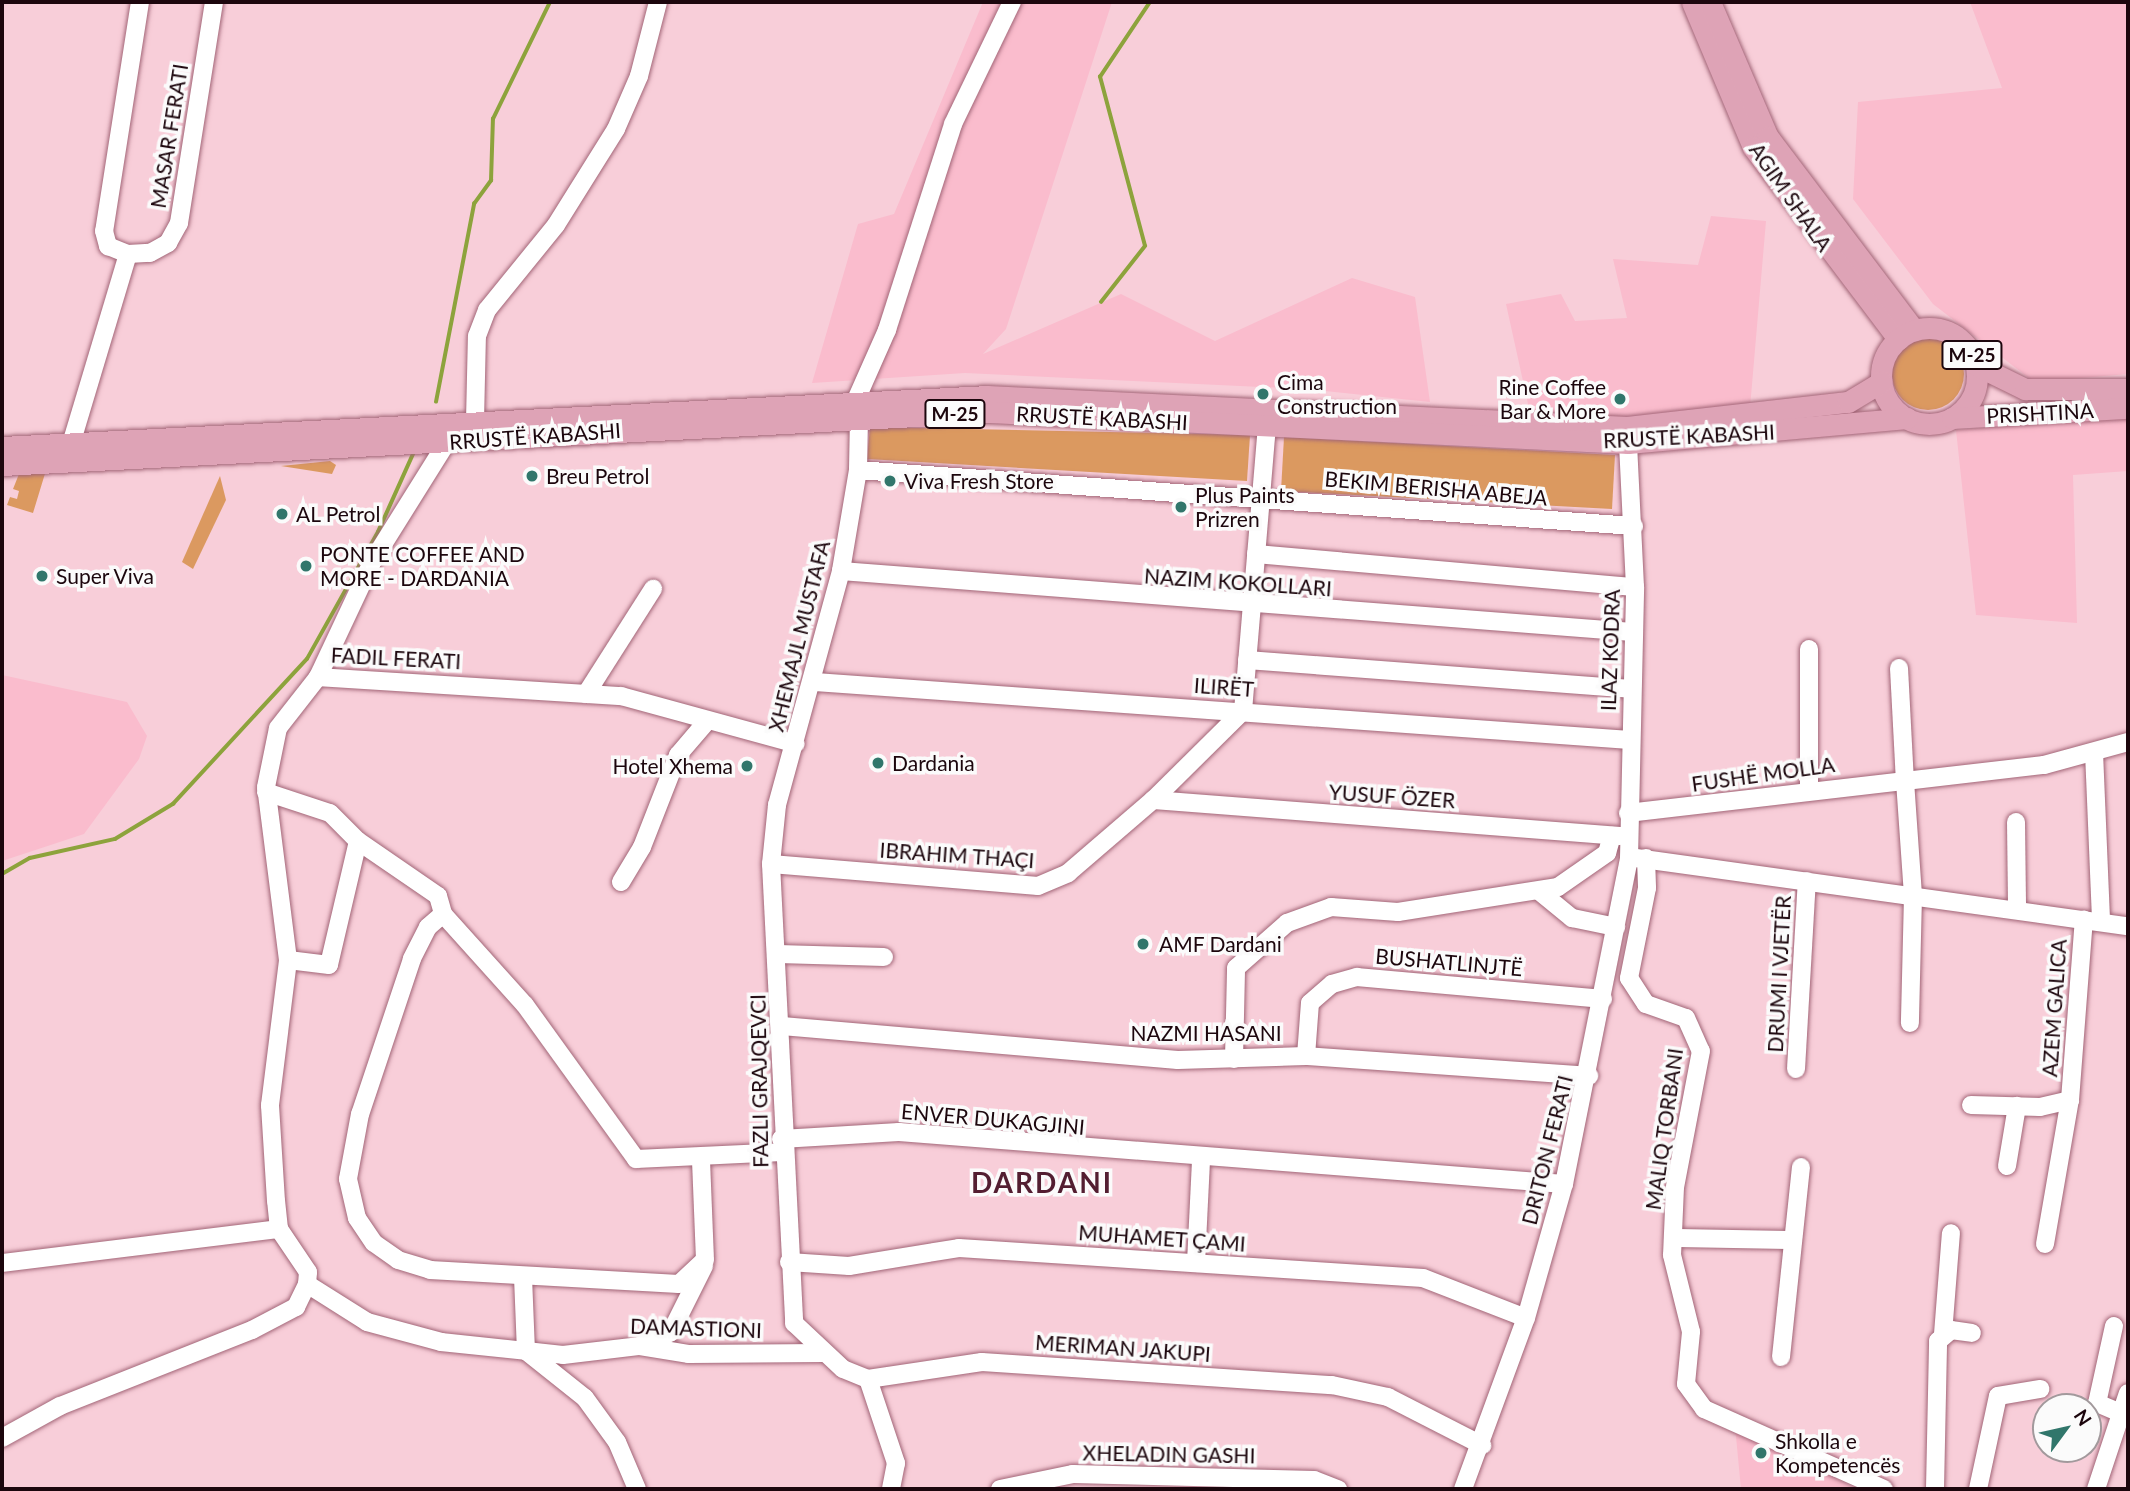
<!DOCTYPE html>
<meta charset="utf-8">
<style>
body{margin:0}
#map{position:relative;width:2130px;height:1491px;overflow:hidden;background:#f8ced9;font-family:Lato,sans-serif}
div>[style]{position:absolute}
[style*='--x']{left:calc(var(--x)*1px);top:calc(var(--y)*1px);width:calc(var(--w)*1px);rotate:calc(var(--a)*1deg)}
.built>*{inset:0;background:#fabccd}
.green>*{inset:0;background:#db9960}
.round{border-radius:50%}
.stream>*{height:3.5px;margin:-1.75px;padding:0 1.75px;transform-origin:1.75px;border-radius:1.75px;background:#8da33c}
.roads{filter:drop-shadow(0 0 2px #a26577) drop-shadow(0 0 2px #a26577)}
.minor>*{height:18px;margin:-9px;padding:0 9px;transform-origin:9px;border-radius:9px;background:#fff}
.major>*{height:21px;margin:-10.5px;padding:0 10.5px;transform-origin:10.5px;border-radius:10.5px;background:#dea3b6}
.major>.ring{margin:-10.5px;padding:0;box-sizing:content-box;background:none;border:21px solid #dea3b6;border-radius:50%}
.dots>*{width:19px;height:19px;translate:-50% -50%;box-sizing:border-box;border:4px solid #fbfbfb;border-radius:50%}
span{translate:-50% -50%;white-space:nowrap;text-align:center;line-height:1.15;-webkit-text-stroke:7px #fbfbfb;paint-order:stroke}
.shield-label span{padding:2px 5px;background:#fbfbfb;border:2px solid;border-radius:5px;-webkit-text-stroke-width:0}
.shield-label{font-size:19px;color:#1c060d;font-weight:700}
.street-label{font-size:21px;color:#1c060d}
.poi-label{font-size:21px;color:#1c060d}
.left{translate:0 -50%;text-align:left}
.right{translate:-100% -50%;text-align:right}
.district-label{font-size:28px;color:#531e31;font-weight:700;letter-spacing:2px}
.frame{position:absolute;inset:0;border:4px solid #1c060d;pointer-events:none}
.north{position:absolute;left:2032px;top:1393px;width:70px;height:70px;box-sizing:border-box;background:#fbfbfb;border:2px solid #a2999c;border-radius:50%;rotate:57deg;font-size:19px;font-weight:700;line-height:28px;text-align:center;color:#1c060d}
.north::after{content:'';display:block;margin:auto;width:24px;height:32px;background:#31766b;clip-path:polygon(50% 0,100% 100%,50% 72%,0 100%)}
</style>
<div id="map">
<div class="built">
<div style="clip-path:polygon(983px 2px,1112px 2px,1006px 329px,983px 354px,1121px 294px,1215px 341px,1352px 278px,1415px 297px,1430px 402px,1306px 389px,965px 373px,812px 383px,858px 224px,894px 214px)"></div>
<div style="clip-path:polygon(1970px 2px,2128px 2px,2128px 374px,2034px 382px,1933px 304px,1853px 199px,1858px 102px,2002px 88px)"></div>
<div style="clip-path:polygon(1711px 216px,1766px 221px,1750px 408px,1620px 423px,1530px 413px,1506px 304px,1561px 294px,1575px 321px,1627px 318px,1613px 259px,1698px 265px)"></div>
<div style="clip-path:polygon(2128px 416px,2128px 471px,2073px 475px,2077px 623px,1976px 615px,1956px 430px)"></div>
<div style="clip-path:polygon(2px 675px,127px 702px,147px 736px,139px 759px,84px 834px,2px 861px)"></div>
<div style="clip-path:polygon(1735px 1426px,1856px 1489px,1741px 1489px)"></div>
</div>
<div class="green">
<div class="round" style="left:1892px;top:338px;width:72px;height:72px"></div>
<div style="clip-path:polygon(870px 427px,1250px 435px,1247px 481px,867px 459px)"></div>
<div style="clip-path:polygon(1284px 437px,1615px 455px,1612px 509px,1281px 491px)"></div>
<div style="clip-path:polygon(330px 461px,336px 465px,332px 474px,281px 466px)"></div>
<div style="clip-path:polygon(47px 467px,33px 513px,7px 505px,10px 497px,17px 499px,19px 491px,13px 489px,21px 469px)"></div>
<div style="clip-path:polygon(220px 476px,226px 500px,193px 569px,182px 562px)"></div>
</div>
<div class="stream">
<div style="--x:1101;--y:302;--w:71;--a:-51.8"></div>
<div style="--x:1145;--y:246;--w:175;--a:-104.9"></div>
<div style="--x:1100;--y:77;--w:90;--a:-56.3"></div>
<div style="--x:436;--y:402;--w:202;--a:-79.1"></div>
<div style="--x:474;--y:204;--w:29;--a:-54"></div>
<div style="--x:491;--y:181;--w:62;--a:-88.2"></div>
<div style="--x:493;--y:119;--w:130;--a:-64"></div>
<div style="--x:2;--y:874;--w:32;--a:-30"></div>
<div style="--x:30;--y:858;--w:87;--a:-12.6"></div>
<div style="--x:115;--y:839;--w:68;--a:-31.1"></div>
<div style="--x:173;--y:804;--w:197;--a:-47.3"></div>
<div style="--x:307;--y:659;--w:145;--a:-60.8"></div>
<div style="--x:378;--y:532;--w:88;--a:-65.8"></div>
</div>
<div class="roads">
<div class="minor">
<div style="--x:140;--y:2;--w:232;--a:98.9"></div>
<div style="--x:104;--y:231;--w:16;--a:75"></div>
<div style="--x:108;--y:246;--w:22;--a:22"></div>
<div style="--x:128;--y:254;--w:22;--a:-3"></div>
<div style="--x:150;--y:253;--w:21;--a:-29"></div>
<div style="--x:168;--y:243;--w:23;--a:-61"></div>
<div style="--x:179;--y:223;--w:224;--a:-81"></div>
<div style="--x:856;--y:400;--w:77;--a:-66.1"></div>
<div style="--x:887;--y:330;--w:216;--a:-72.2"></div>
<div style="--x:953;--y:124;--w:136;--a:-64.2"></div>
<div style="--x:859;--y:417;--w:53;--a:91.1"></div>
<div style="--x:858;--y:470;--w:102;--a:99.6"></div>
<div style="--x:841;--y:571;--w:243;--a:105.3"></div>
<div style="--x:777;--y:805;--w:59;--a:95.8"></div>
<div style="--x:771;--y:864;--w:460;--a:87.1"></div>
<div style="--x:794;--y:1323;--w:67;--a:43.2"></div>
<div style="--x:843;--y:1369;--w:27;--a:22"></div>
<div style="--x:868;--y:1379;--w:115;--a:-8.5"></div>
<div style="--x:982;--y:1362;--w:351;--a:3.8"></div>
<div style="--x:1332;--y:1385;--w:57;--a:12.1"></div>
<div style="--x:1388;--y:1397;--w:106;--a:27.1"></div>
<div style="--x:475;--y:421;--w:85;--a:-88.7"></div>
<div style="--x:477;--y:336;--w:28;--a:-69"></div>
<div style="--x:487;--y:310;--w:109;--a:-50.9"></div>
<div style="--x:556;--y:225;--w:113;--a:-58"></div>
<div style="--x:616;--y:129;--w:58;--a:-66.5"></div>
<div style="--x:639;--y:76;--w:76;--a:-75.6"></div>
<div style="--x:71;--y:444;--w:198;--a:-73.3"></div>
<div style="--x:858;--y:470;--w:778;--a:4.13"></div>
<div style="--x:1256;--y:554;--w:380;--a:5"></div>
<div style="--x:841;--y:571;--w:794;--a:4.4"></div>
<div style="--x:1247;--y:660;--w:385;--a:4.3"></div>
<div style="--x:1899;--y:668;--w:113;--a:87"></div>
<div style="--x:1905;--y:781;--w:140;--a:-6.6"></div>
<div style="--x:2044;--y:765;--w:87;--a:-15.3"></div>
<div style="--x:318;--y:677;--w:127;--a:-64.8"></div>
<div style="--x:372;--y:562;--w:142;--a:-58"></div>
<div style="--x:815;--y:682;--w:817;--a:4.07"></div>
<div style="--x:586;--y:694;--w:125;--a:-57.5"></div>
<div style="--x:2094;--y:752;--w:170;--a:87.6"></div>
<div style="--x:1809;--y:788;--w:139;--a:-90"></div>
<div style="--x:266;--y:792;--w:67;--a:18.2"></div>
<div style="--x:330;--y:813;--w:40;--a:45"></div>
<div style="--x:358;--y:841;--w:127;--a:103.2"></div>
<div style="--x:329;--y:965;--w:41;--a:-173"></div>
<div style="--x:1153;--y:800;--w:469;--a:4.4"></div>
<div style="--x:1628;--y:813;--w:279;--a:-6.6"></div>
<div style="--x:1905;--y:781;--w:115;--a:86"></div>
<div style="--x:1913;--y:896;--w:127;--a:91.4"></div>
<div style="--x:2016;--y:822;--w:88;--a:89.3"></div>
<div style="--x:358;--y:841;--w:97;--a:34.5"></div>
<div style="--x:438;--y:896;--w:19;--a:74"></div>
<div style="--x:443;--y:914;--w:122;--a:48"></div>
<div style="--x:525;--y:1005;--w:190;--a:54.2"></div>
<div style="--x:636;--y:1159;--w:146;--a:-2.7"></div>
<div style="--x:1636;--y:858;--w:497;--a:7.9"></div>
<div style="--x:1646;--y:858;--w:30;--a:88"></div>
<div style="--x:1647;--y:888;--w:92;--a:101.3"></div>
<div style="--x:1629;--y:978;--w:31;--a:57"></div>
<div style="--x:1646;--y:1004;--w:42;--a:19.3"></div>
<div style="--x:1686;--y:1018;--w:36;--a:66"></div>
<div style="--x:1701;--y:1051;--w:138;--a:100.8"></div>
<div style="--x:1675;--y:1187;--w:68;--a:92.5"></div>
<div style="--x:1672;--y:1255;--w:79;--a:76.1"></div>
<div style="--x:1691;--y:1332;--w:52;--a:95.5"></div>
<div style="--x:1686;--y:1384;--w:31;--a:54"></div>
<div style="--x:1704;--y:1409;--w:197;--a:24"></div>
<div style="--x:771;--y:864;--w:268;--a:4.7"></div>
<div style="--x:1038;--y:886;--w:33;--a:-23"></div>
<div style="--x:1068;--y:873;--w:112;--a:-40.7"></div>
<div style="--x:1153;--y:800;--w:127;--a:-44.7"></div>
<div style="--x:1243;--y:711;--w:300;--a:-85.2"></div>
<div style="--x:621;--y:882;--w:41;--a:-59"></div>
<div style="--x:642;--y:847;--w:99;--a:-68.6"></div>
<div style="--x:678;--y:755;--w:45;--a:-49.5"></div>
<div style="--x:1539;--y:891;--w:43;--a:39.3"></div>
<div style="--x:1572;--y:918;--w:45;--a:11.6"></div>
<div style="--x:443;--y:914;--w:20;--a:139"></div>
<div style="--x:428;--y:927;--w:36;--a:117"></div>
<div style="--x:412;--y:959;--w:163;--a:108.5"></div>
<div style="--x:360;--y:1114;--w:66;--a:100.5"></div>
<div style="--x:348;--y:1179;--w:40;--a:77"></div>
<div style="--x:357;--y:1218;--w:30;--a:56"></div>
<div style="--x:374;--y:1243;--w:29;--a:35"></div>
<div style="--x:398;--y:1260;--w:34;--a:17"></div>
<div style="--x:430;--y:1270;--w:249;--a:3.2"></div>
<div style="--x:679;--y:1284;--w:35;--a:-43"></div>
<div style="--x:705;--y:1260;--w:100;--a:-92.3"></div>
<div style="--x:778;--y:954;--w:106;--a:1.6"></div>
<div style="--x:782;--y:1026;--w:397;--a:4.9"></div>
<div style="--x:1178;--y:1060;--w:128;--a:-1.8"></div>
<div style="--x:1306;--y:1056;--w:284;--a:4"></div>
<div style="--x:1306;--y:1056;--w:53;--a:-85.7"></div>
<div style="--x:1310;--y:1003;--w:29;--a:-41"></div>
<div style="--x:1332;--y:984;--w:26;--a:-16"></div>
<div style="--x:1357;--y:977;--w:247;--a:5.1"></div>
<div style="--x:1234;--y:1059;--w:91;--a:-88.7"></div>
<div style="--x:1236;--y:968;--w:68;--a:-41.4"></div>
<div style="--x:1287;--y:923;--w:47;--a:-20"></div>
<div style="--x:1331;--y:907;--w:67;--a:4.3"></div>
<div style="--x:1398;--y:912;--w:162;--a:-8.9"></div>
<div style="--x:1558;--y:887;--w:60;--a:-34.8"></div>
<div style="--x:1607;--y:853;--w:18;--a:-74"></div>
<div style="--x:1796;--y:1069;--w:188;--a:-86.7"></div>
<div style="--x:1971;--y:1105;--w:69;--a:1.7"></div>
<div style="--x:2040;--y:1107;--w:31;--a:-13"></div>
<div style="--x:2070;--y:1100;--w:181;--a:-85.6"></div>
<div style="--x:781;--y:1139;--w:118;--a:-3.4"></div>
<div style="--x:899;--y:1132;--w:667;--a:4.47"></div>
<div style="--x:2007;--y:1166;--w:61;--a:-80.5"></div>
<div style="--x:1673;--y:1238;--w:120;--a:1"></div>
<div style="--x:2045;--y:1244;--w:146;--a:-80.2"></div>
<div style="--x:789;--y:1262;--w:60;--a:3.8"></div>
<div style="--x:849;--y:1266;--w:111;--a:-9.3"></div>
<div style="--x:959;--y:1248;--w:465;--a:3.7"></div>
<div style="--x:1423;--y:1278;--w:110;--a:21.2"></div>
<div style="--x:2;--y:1263;--w:279;--a:-7"></div>
<div style="--x:1196;--y:1263;--w:104;--a:-87.2"></div>
<div style="--x:523;--y:1277;--w:74;--a:87.7"></div>
<div style="--x:526;--y:1351;--w:37;--a:6"></div>
<div style="--x:563;--y:1355;--w:78;--a:-6.7"></div>
<div style="--x:640;--y:1346;--w:50;--a:9.3"></div>
<div style="--x:689;--y:1354;--w:134;--a:-0.4"></div>
<div style="--x:307;--y:1284;--w:71;--a:32.3"></div>
<div style="--x:367;--y:1322;--w:77;--a:15.1"></div>
<div style="--x:441;--y:1342;--w:85;--a:6"></div>
<div style="--x:526;--y:1351;--w:75;--a:38.5"></div>
<div style="--x:585;--y:1398;--w:54;--a:54"></div>
<div style="--x:617;--y:1442;--w:51;--a:66.9"></div>
<div style="--x:2114;--y:1326;--w:79;--a:102.4"></div>
<div style="--x:2097;--y:1403;--w:26;--a:23"></div>
<div style="--x:1943;--y:1334;--w:101;--a:-85.5"></div>
<div style="--x:640;--y:1346;--w:34;--a:-24"></div>
<div style="--x:671;--y:1332;--w:74;--a:-63.4"></div>
<div style="--x:1781;--y:1357;--w:191;--a:-84"></div>
<div style="--x:868;--y:1379;--w:89;--a:71.6"></div>
<div style="--x:896;--y:1463;--w:26;--a:101"></div>
<div style="--x:2;--y:1438;--w:66;--a:-28.9"></div>
<div style="--x:60;--y:1406;--w:206;--a:-21.6"></div>
<div style="--x:252;--y:1330;--w:50;--a:-27.6"></div>
<div style="--x:296;--y:1307;--w:25;--a:-64"></div>
<div style="--x:307;--y:1284;--w:12;--a:-85"></div>
<div style="--x:308;--y:1272;--w:52;--a:-124"></div>
<div style="--x:279;--y:1229;--w:28;--a:-96"></div>
<div style="--x:276;--y:1201;--w:96;--a:-93.6"></div>
<div style="--x:270;--y:1105;--w:146;--a:-82.9"></div>
<div style="--x:288;--y:960;--w:174;--a:-97.2"></div>
<div style="--x:266;--y:787;--w:60;--a:-78.5"></div>
<div style="--x:278;--y:728;--w:65;--a:-51.9"></div>
<div style="--x:318;--y:677;--w:304;--a:3.6"></div>
<div style="--x:621;--y:696;--w:181;--a:15.3"></div>
<div style="--x:1000;--y:1489;--w:75;--a:-11.6"></div>
<div style="--x:1073;--y:1474;--w:241;--a:1.4"></div>
<div style="--x:1314;--y:1480;--w:26;--a:21"></div>
<div style="--x:1463;--y:1489;--w:182;--a:-69.8"></div>
<div style="--x:1526;--y:1318;--w:139;--a:-74.2"></div>
<div style="--x:1564;--y:1184;--w:332;--a:-78.7"></div>
<div style="--x:1629;--y:858;--w:271;--a:-88.7"></div>
<div style="--x:1635;--y:587;--w:144;--a:-92.8"></div>
<div style="--x:1935;--y:1489;--w:148;--a:-88.8"></div>
<div style="--x:1938;--y:1341;--w:17;--a:-40"></div>
<div style="--x:1951;--y:1330;--w:21;--a:8"></div>
<div style="--x:1978;--y:1489;--w:95;--a:-77.9"></div>
<div style="--x:1998;--y:1396;--w:43;--a:-9.5"></div>
<div style="--x:2096;--y:1489;--w:101;--a:-71.6"></div>
</div>
<div class="major">
<div style="--x:1692;--y:2;--w:157;--a:67.2"></div>
<div style="--x:1753;--y:147;--w:241;--a:52.9"></div>
<div style="--x:1710;--y:2;--w:147;--a:66.8"></div>
<div style="--x:1768;--y:137;--w:242;--a:52.9"></div>
<div class="ring" style="left:1881px;top:328px;width:75px;height:75px"></div>
<div style="--x:1976;--y:365;--w:55;--a:26.1"></div>
<div style="--x:2025;--y:389;--w:103;--a:0"></div>
<div style="--x:1952;--y:418;--w:176;--a:-3.3"></div>
<div style="--x:2;--y:447;--w:986;--a:-2.96"></div>
<div style="--x:987;--y:396;--w:641;--a:2.77"></div>
<div style="--x:1627;--y:427;--w:222;--a:-6.5"></div>
<div style="--x:1848;--y:402;--w:39;--a:-31"></div>
<div style="--x:2;--y:465;--w:989;--a:-3.07"></div>
<div style="--x:990;--y:412;--w:639;--a:2.78"></div>
<div style="--x:1628;--y:443;--w:280;--a:-5.1"></div>
</div>
</div>
<div class="dots">
<div style="left:1263px;top:394px;background:#31766b"></div>
<div style="left:1620px;top:399px;background:#31766b"></div>
<div style="left:532px;top:476px;background:#31766b"></div>
<div style="left:890px;top:481px;background:#31766b"></div>
<div style="left:1181px;top:507px;background:#31766b"></div>
<div style="left:282px;top:514px;background:#31766b"></div>
<div style="left:306px;top:566px;background:#31766b"></div>
<div style="left:42px;top:576px;background:#31766b"></div>
<div style="left:878px;top:763px;background:#31766b"></div>
<div style="left:747px;top:766px;background:#31766b"></div>
<div style="left:1143px;top:944px;background:#31766b"></div>
<div style="left:1761px;top:1453px;background:#31766b"></div>
</div>
<div class="shield-label">
<span style="left:1972px;top:355px">M-25</span>
<span style="left:955px;top:414px">M-25</span>
</div>
<div class="street-label">
<span style="left:169px;top:136px;rotate:-81deg">MASAR FERATI</span>
<span style="left:1791px;top:197px;rotate:55deg">AGIM SHALA</span>
<span style="left:2040px;top:413px;rotate:-3deg">PRISHTINA</span>
<span style="left:1102px;top:418px;rotate:3deg">RRUSTË KABASHI</span>
<span style="left:535px;top:436px;rotate:-4deg">RRUSTË KABASHI</span>
<span style="left:1689px;top:436px;rotate:-3deg">RRUSTË KABASHI</span>
<span style="left:1436px;top:488px;rotate:5deg">BEKIM BERISHA ABEJA</span>
<span style="left:1238px;top:582px;rotate:4deg">NAZIM KOKOLLARI</span>
<span style="left:799px;top:636px;rotate:-76deg">XHEMAJL MUSTAFA</span>
<span style="left:1610px;top:650px;rotate:-88deg">ILAZ KODRA</span>
<span style="left:396px;top:658px;rotate:3deg">FADIL FERATI</span>
<span style="left:1224px;top:687px;rotate:4deg">ILIRËT</span>
<span style="left:1763px;top:774px;rotate:-8deg">FUSHË MOLLA</span>
<span style="left:1392px;top:796px;rotate:4deg">YUSUF ÖZER</span>
<span style="left:957px;top:855px;rotate:4deg">IBRAHIM THAÇI</span>
<span style="left:1449px;top:962px;rotate:5deg">BUSHATLINJTË</span>
<span style="left:1779px;top:974px;rotate:-87deg">DRUMI I VJETËR</span>
<span style="left:2054px;top:1008px;rotate:-86deg">AZEM GALICA</span>
<span style="left:1206px;top:1033px">NAZMI HASANI</span>
<span style="left:759px;top:1081px;rotate:-91deg">FAZLI GRAJQEVCI</span>
<span style="left:993px;top:1119px;rotate:5deg">ENVER DUKAGJINI</span>
<span style="left:1664px;top:1129px;rotate:-82deg">MALIQ TORBANI</span>
<span style="left:1547px;top:1150px;rotate:-76deg">DRITON FERATI</span>
<span style="left:1162px;top:1238px;rotate:4deg">MUHAMET ÇAMI</span>
<span style="left:696px;top:1328px;rotate:2deg">DAMASTIONI</span>
<span style="left:1123px;top:1348px;rotate:4deg">MERIMAN JAKUPI</span>
<span style="left:1169px;top:1454px;rotate:1deg">XHELADIN GASHI</span>
</div>
<div class="poi-label">
<span class="left" style="left:1277px;top:394px">Cima<br>Construction</span>
<span class="right" style="left:1606px;top:399px">Rine Coffee<br>Bar &amp; More</span>
<span class="left" style="left:546px;top:476px">Breu Petrol</span>
<span class="left" style="left:904px;top:481px">Viva Fresh Store</span>
<span class="left" style="left:1195px;top:507px">Plus Paints<br>Prizren</span>
<span class="left" style="left:296px;top:514px">AL Petrol</span>
<span class="left" style="left:320px;top:566px">PONTE COFFEE AND<br>MORE - DARDANIA</span>
<span class="left" style="left:56px;top:576px">Super Viva</span>
<span class="left" style="left:892px;top:763px">Dardania</span>
<span class="right" style="left:733px;top:766px">Hotel Xhema</span>
<span class="left" style="left:1159px;top:944px">AMF Dardani</span>
<span class="left" style="left:1775px;top:1453px">Shkolla e<br>Kompetencës</span>
</div>
<div class="district-label">
<span style="left:1042px;top:1182px">DARDANI</span>
</div>
<div class="frame"></div>
<div class="north">N</div>
</div>
